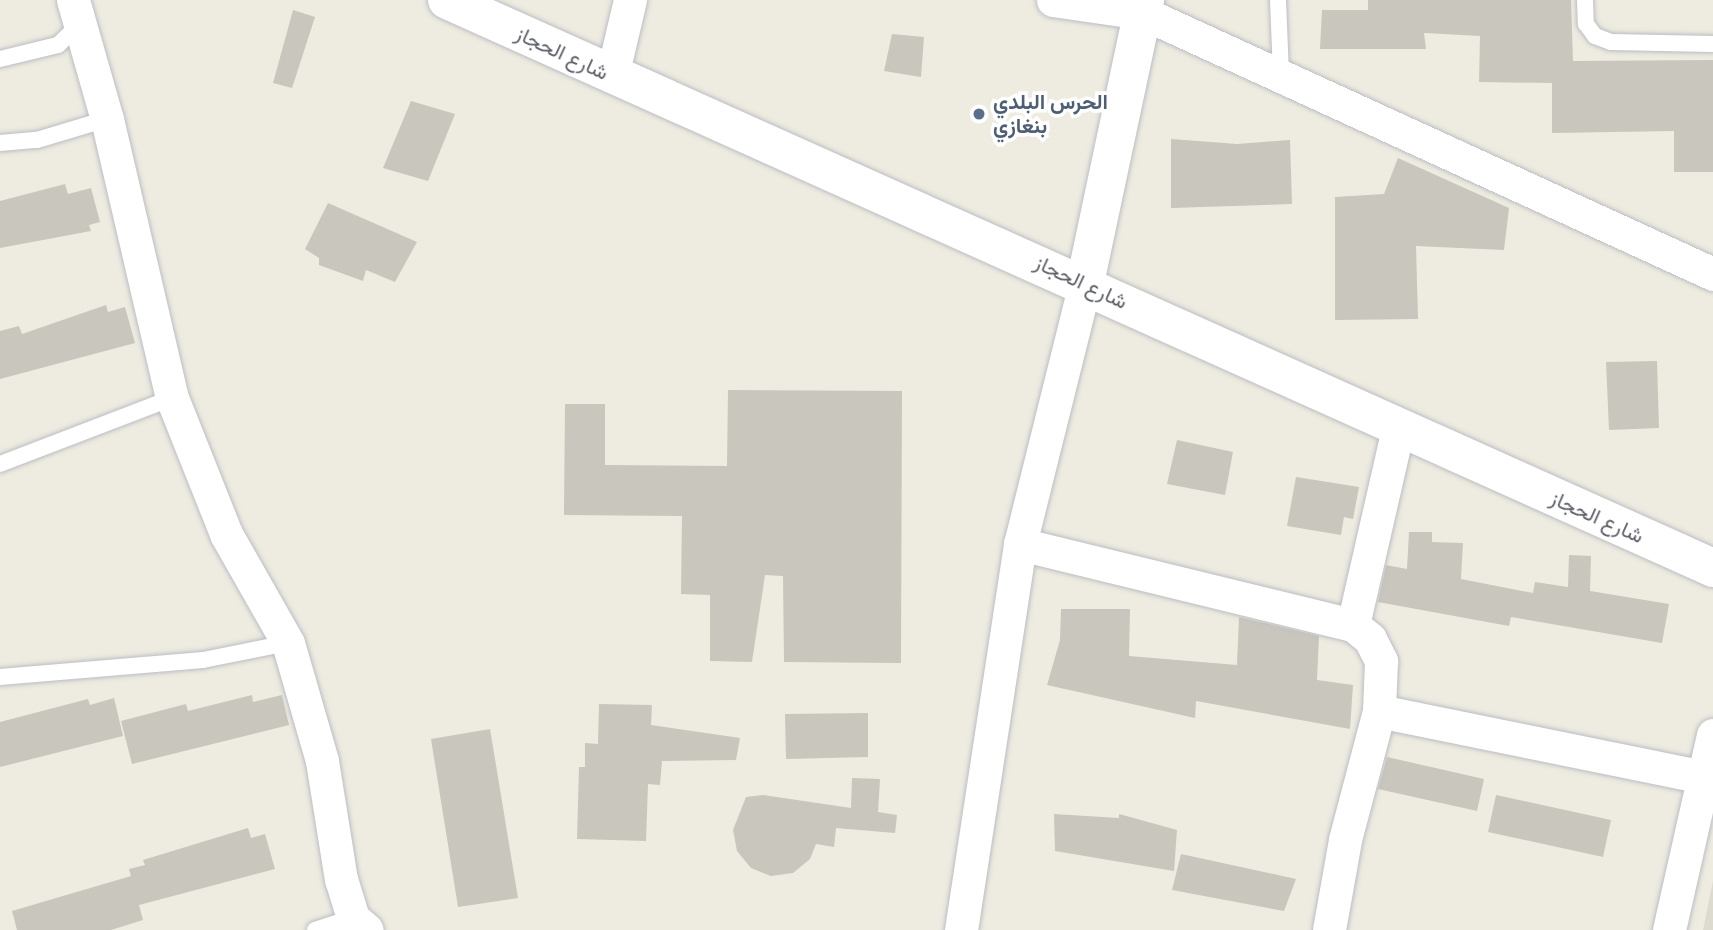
<!DOCTYPE html>
<meta charset="utf-8">
<style>
body{margin:0}
#map{position:relative;width:1713px;height:930px;overflow:hidden;background:#eeece0;font-family:"Public Sans",Vazirmatn,sans-serif}
div>[style]{position:absolute}
[style*='--x']{left:calc(var(--x)*1px);top:calc(var(--y)*1px);width:calc(var(--w)*1px);rotate:calc(var(--a)*1deg)}
.education>*{inset:0;background:#dddbcf}
.building>*{inset:0;background:#c8c6bd}
.roads{filter:drop-shadow(0 0 2px #bbbdc3) drop-shadow(0 0 2px #bbbdc3)}
.service>*{height:16px;margin:-8px;padding:0 8px;transform-origin:8px;border-radius:8px;background:#fff}
.minor>*{height:33px;margin:-16.5px;padding:0 16.5px;transform-origin:16.5px;border-radius:16.5px;background:#fff}
.tertiary>*{height:38px;margin:-19px;padding:0 19px;transform-origin:19px;border-radius:19px;background:#fff}
.secondary>*{height:38px;margin:-19px;padding:0 19px;transform-origin:19px;border-radius:19px;background:#fff}
.dots>*{width:19px;height:19px;translate:-50% -50%;box-sizing:border-box;border:4px solid #fff;border-radius:50%}
span{translate:-50% -50%;white-space:nowrap;text-align:center;line-height:1.15;-webkit-text-stroke:7px #fff;paint-order:stroke}
.street-label{font-size:21px;color:#595c63}
.service-label{font-size:21px;color:#4e5e75;font-weight:700}
.left{translate:0 -50%;text-align:left}
</style>
<div id="map">
<div class="education">
<div style="clip-path:polygon(1713px 881px,1713px 930px,1703px 930px)"></div>
</div>
<div class="building">
<div style="clip-path:polygon(1368px 0,1571px 0,1573px 61px,1713px 60px,1713px 172px,1674px 172px,1674px 131px,1552px 133px,1552px 83px,1479px 82px,1480px 36px,1424px 33px,1426px 49px,1320px 49px,1322px 10px,1368px 10px)"></div>
<div style="clip-path:polygon(293px 10px,315px 17px,292px 88px,273px 83px)"></div>
<div style="clip-path:polygon(892px 34px,924px 37px,921px 77px,884px 71px)"></div>
<div style="clip-path:polygon(411px 101px,455px 114px,428px 181px,383px 168px)"></div>
<div style="clip-path:polygon(1171px 139px,1237px 144px,1290px 140px,1292px 204px,1171px 208px)"></div>
<div style="clip-path:polygon(1398px 158px,1509px 208px,1504px 250px,1416px 246px,1418px 319px,1335px 320px,1335px 197px,1384px 194px)"></div>
<div style="clip-path:polygon(65px 184px,68px 194px,91px 188px,100px 222px,89px 225px,91px 231px,0 248px,0 201px)"></div>
<div style="clip-path:polygon(328px 203px,417px 242px,395px 282px,366px 270px,363px 281px,319px 265px,319px 258px,305px 249px)"></div>
<div style="clip-path:polygon(106px 305px,108px 312px,125px 307px,135px 343px,0 379px,0 331px,19px 326px,22px 334px)"></div>
<div style="clip-path:polygon(1657px 361px,1659px 428px,1609px 430px,1606px 362px)"></div>
<div style="clip-path:polygon(728px 390px,902px 391px,901px 663px,784px 662px,783px 576px,765px 575px,752px 662px,710px 661px,710px 595px,681px 594px,682px 516px,564px 515px,565px 404px,605px 404px,605px 465px,727px 466px)"></div>
<div style="clip-path:polygon(1177px 440px,1233px 452px,1225px 495px,1167px 484px)"></div>
<div style="clip-path:polygon(1296px 477px,1359px 487px,1353px 519px,1344px 517px,1341px 535px,1287px 526px)"></div>
<div style="clip-path:polygon(1409px 532px,1432px 532px,1432px 542px,1463px 543px,1461px 579px,1533px 593px,1535px 582px,1568px 587px,1569px 555px,1591px 556px,1590px 591px,1669px 604px,1662px 643px,1511px 617px,1509px 626px,1378px 602px,1386px 565px,1407px 569px)"></div>
<div style="clip-path:polygon(1061px 609px,1130px 609px,1129px 656px,1237px 665px,1239px 617px,1319px 636px,1317px 680px,1353px 685px,1350px 729px,1196px 701px,1195px 718px,1047px 685px,1060px 640px)"></div>
<div style="clip-path:polygon(252px 695px,253px 702px,282px 695px,289px 725px,132px 764px,121px 721px,186px 704px,188px 711px)"></div>
<div style="clip-path:polygon(114px 698px,123px 736px,0 767px,0 722px,88px 699px,90px 705px)"></div>
<div style="clip-path:polygon(599px 704px,652px 705px,651px 725px,740px 738px,736px 760px,662px 761px,660px 785px,648px 784px,646px 841px,577px 839px,579px 767px,585px 767px,585px 743px,598px 744px)"></div>
<div style="clip-path:polygon(868px 713px,868px 757px,786px 759px,785px 714px)"></div>
<div style="clip-path:polygon(490px 729px,518px 898px,458px 907px,431px 739px)"></div>
<div style="clip-path:polygon(1387px 757px,1484px 779px,1477px 811px,1378px 789px)"></div>
<div style="clip-path:polygon(852px 778px,880px 779px,878px 812px,897px 815px,895px 833px,836px 828px,834px 847px,816px 844px,810px 859px,793px 873px,771px 876px,751px 868px,737px 851px,733px 830px,746px 797px,763px 795px,851px 808px)"></div>
<div style="clip-path:polygon(1496px 795px,1611px 820px,1603px 857px,1488px 832px)"></div>
<div style="clip-path:polygon(1054px 814px,1119px 818px,1119px 814px,1177px 830px,1174px 871px,1055px 851px)"></div>
<div style="clip-path:polygon(248px 828px,251px 838px,265px 834px,275px 869px,139px 905px,143px 920px,111px 930px,17px 930px,12px 911px,131px 876px,129px 869px,145px 865px,143px 860px)"></div>
<div style="clip-path:polygon(1181px 854px,1296px 879px,1284px 911px,1172px 890px)"></div>
</div>
<div class="roads">
<div class="service">
<div style="--x:1278;--y:0;--w:75;--a:87.7"></div>
<div style="--x:1585;--y:0;--w:24;--a:88"></div>
<div style="--x:1586;--y:24;--w:15;--a:53"></div>
<div style="--x:1595;--y:36;--w:17;--a:21"></div>
<div style="--x:1611;--y:42;--w:102;--a:1.1"></div>
<div style="--x:0;--y:59;--w:60;--a:-13.6"></div>
<div style="--x:58;--y:45;--w:29;--a:-44"></div>
<div style="--x:0;--y:143;--w:37;--a:-5"></div>
<div style="--x:37;--y:140;--w:73;--a:-16.7"></div>
<div style="--x:0;--y:464;--w:184;--a:-21"></div>
<div style="--x:0;--y:677;--w:204;--a:-4.8"></div>
<div style="--x:203;--y:660;--w:87;--a:-11.3"></div>
<div style="--x:315;--y:930;--w:40;--a:-18"></div>
</div>
<div class="minor">
<div style="--x:73;--y:0;--w:124;--a:74.1"></div>
<div style="--x:107;--y:119;--w:286;--a:76.9"></div>
<div style="--x:172;--y:398;--w:146;--a:68.3"></div>
<div style="--x:226;--y:534;--w:125;--a:60.4"></div>
<div style="--x:288;--y:643;--w:123;--a:73.9"></div>
<div style="--x:322;--y:761;--w:120;--a:80.9"></div>
<div style="--x:341;--y:879;--w:41;--a:72.9"></div>
<div style="--x:353;--y:918;--w:18;--a:41"></div>
<div style="--x:1053;--y:0;--w:91;--a:8.2"></div>
<div style="--x:1143;--y:13;--w:627;--a:24.6"></div>
<div style="--x:612;--y:76;--w:78;--a:-76.7"></div>
<div style="--x:1020;--y:544;--w:343;--a:13.7"></div>
<div style="--x:1353;--y:625;--w:22;--a:39"></div>
<div style="--x:1370;--y:639;--w:25;--a:63"></div>
<div style="--x:1381;--y:661;--w:50;--a:92.3"></div>
<div style="--x:1379;--y:711;--w:133;--a:104.8"></div>
<div style="--x:1345;--y:840;--w:91;--a:100.1"></div>
<div style="--x:1353;--y:625;--w:201;--a:-77.1"></div>
<div style="--x:1379;--y:711;--w:331;--a:11.5"></div>
<div style="--x:961;--y:930;--w:390;--a:-81.3"></div>
<div style="--x:1020;--y:544;--w:269;--a:-76"></div>
<div style="--x:1669;--y:930;--w:200;--a:-77.3"></div>
</div>
<div class="tertiary">
<div style="--x:1085;--y:283;--w:289;--a:-78"></div>
</div>
<div class="secondary">
<div style="--x:447;--y:0;--w:1388;--a:24.16"></div>
</div>
</div>
<div class="dots">
<div style="left:979px;top:114px;background:#5c6f8a"></div>
</div>
<div class="street-label">
<span style="left:562px;top:53px;rotate:25deg">شارع الحجاز</span>
<span style="left:1081px;top:282px;rotate:25deg">شارع الحجاز</span>
<span style="left:1597px;top:517px;rotate:24deg">شارع الحجاز</span>
</div>
<div class="service-label">
<span class="left" style="left:993px;top:114px">الحرس البلدي<br>بنغازي</span>
</div>
</div>
